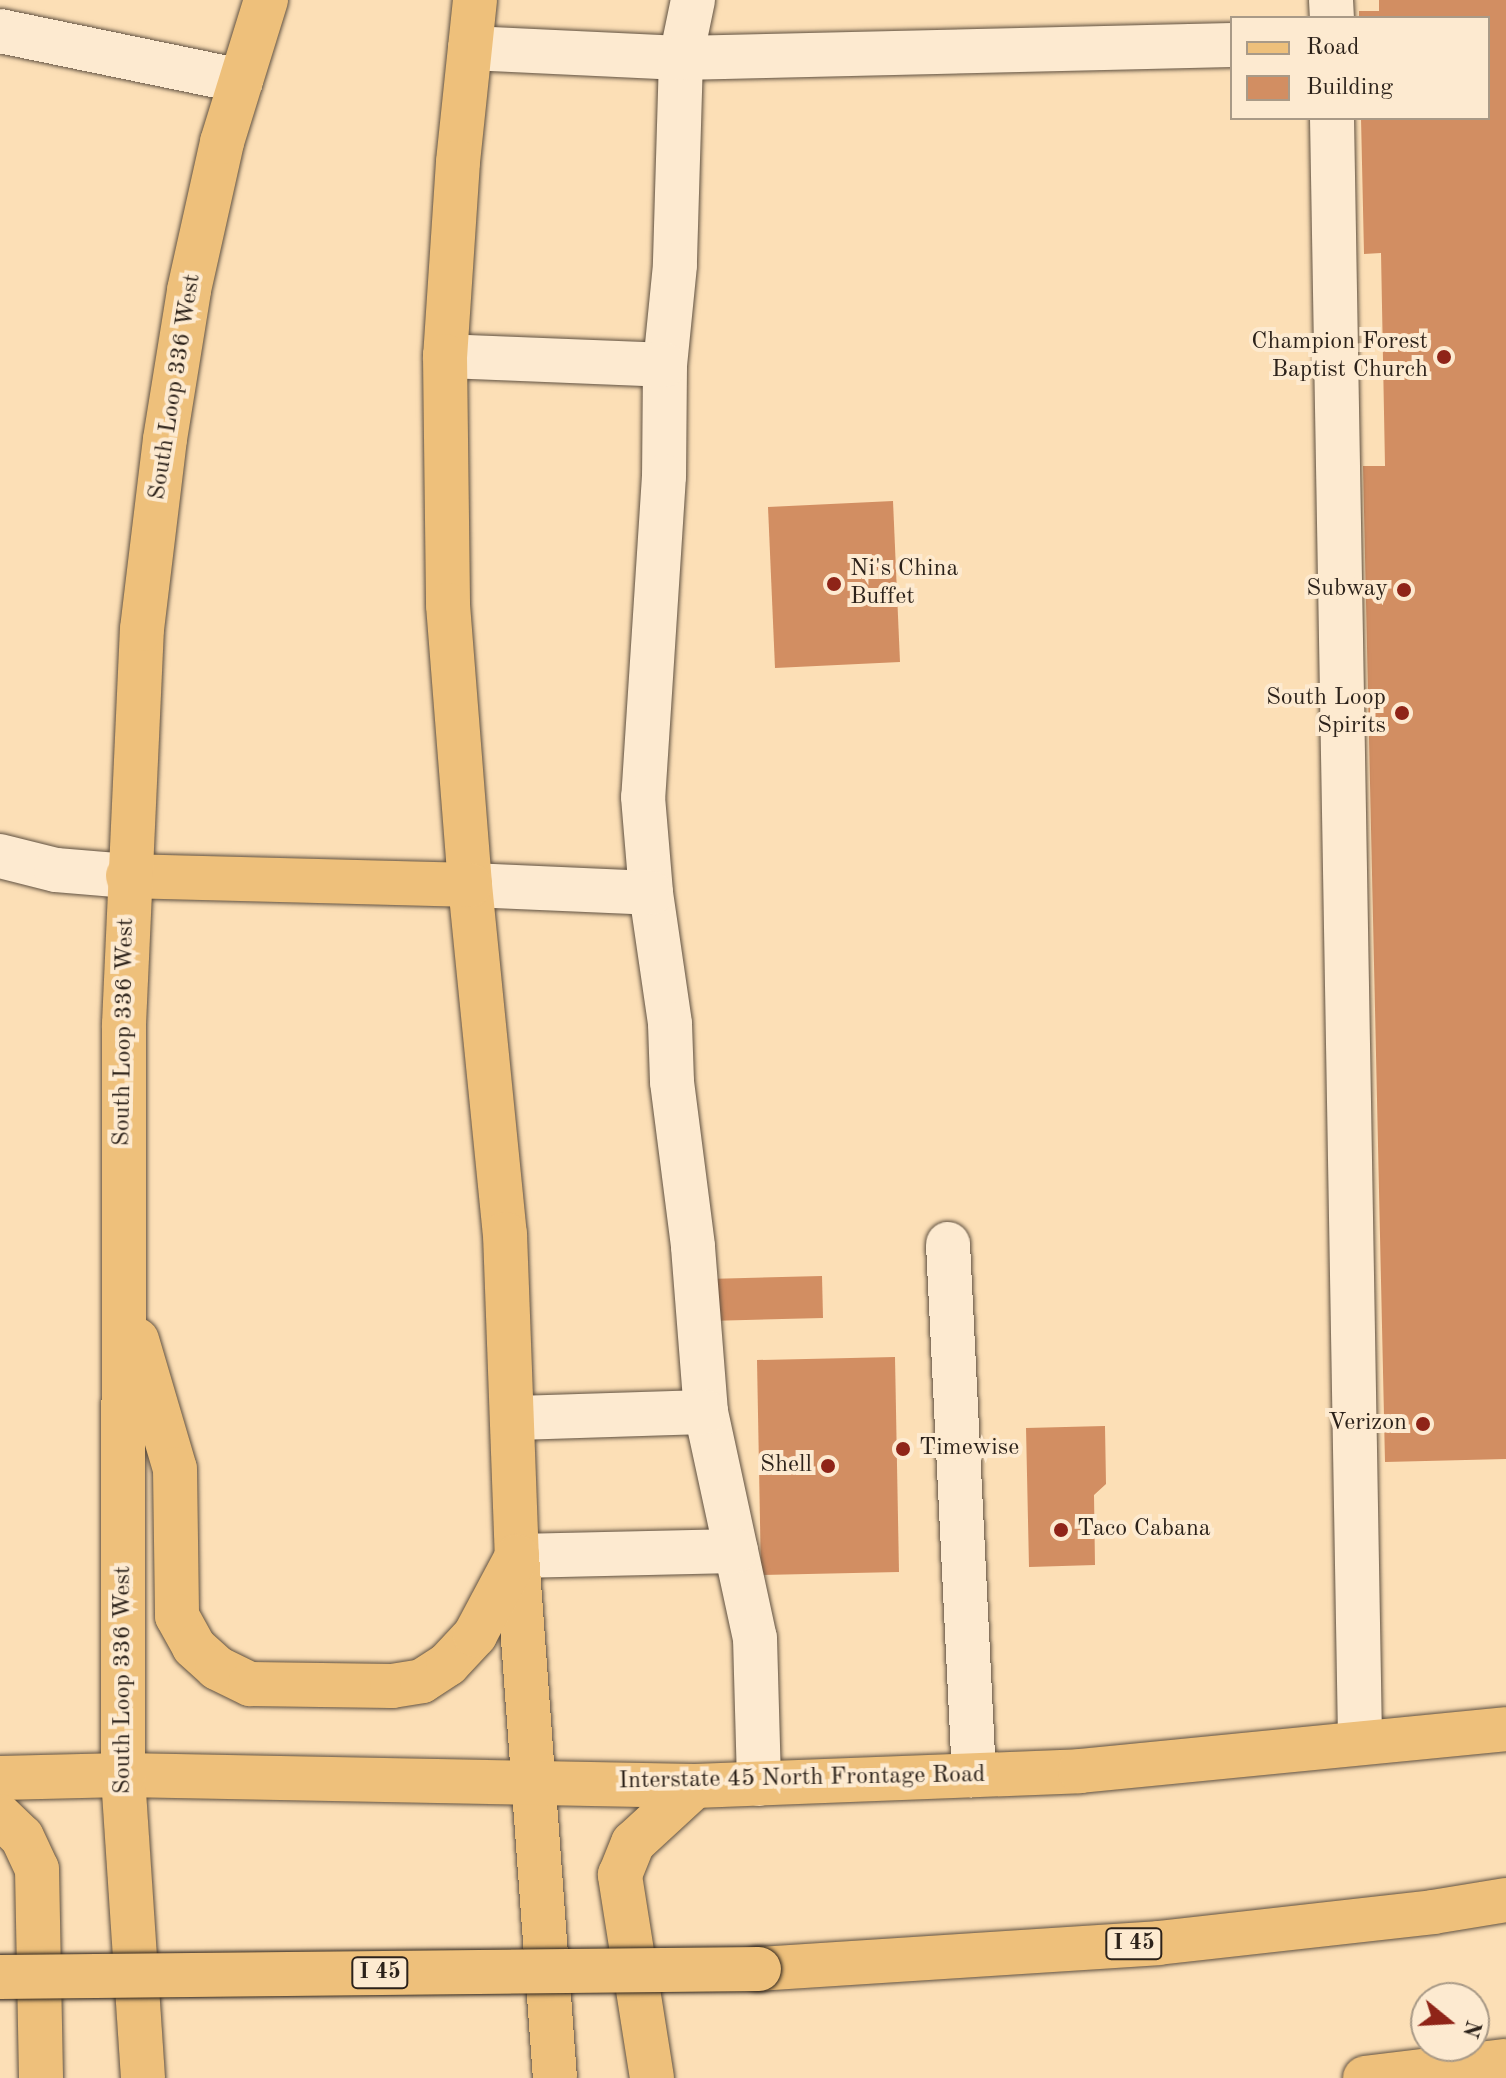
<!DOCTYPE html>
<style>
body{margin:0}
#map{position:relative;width:1506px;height:2078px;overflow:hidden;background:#fcdfb6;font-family:"Old Standard TT",serif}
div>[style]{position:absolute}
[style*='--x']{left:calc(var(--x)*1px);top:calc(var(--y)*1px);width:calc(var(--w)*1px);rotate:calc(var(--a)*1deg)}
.building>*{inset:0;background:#d28e62}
.roads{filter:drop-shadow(0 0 2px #605141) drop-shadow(0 0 2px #605141)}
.minor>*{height:44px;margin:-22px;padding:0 22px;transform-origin:22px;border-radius:22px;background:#fdead0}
.major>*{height:44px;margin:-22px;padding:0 22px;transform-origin:22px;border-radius:22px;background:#eec07b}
.highway>*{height:44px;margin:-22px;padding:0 22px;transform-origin:22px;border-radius:22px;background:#eec07b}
.bridges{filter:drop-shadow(0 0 2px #2c221a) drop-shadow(0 0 2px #2c221a)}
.highway-bridge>*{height:44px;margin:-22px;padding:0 22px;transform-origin:22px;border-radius:22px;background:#eec07b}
.dots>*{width:22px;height:22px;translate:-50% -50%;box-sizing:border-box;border:4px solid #fdead0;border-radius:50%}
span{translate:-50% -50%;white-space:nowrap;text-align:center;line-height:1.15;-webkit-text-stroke:8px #fdead0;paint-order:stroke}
.shield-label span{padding:2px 6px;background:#fdead0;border:2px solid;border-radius:6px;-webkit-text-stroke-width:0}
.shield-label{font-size:22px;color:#2c221a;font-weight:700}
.poi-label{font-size:24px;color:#2c221a}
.right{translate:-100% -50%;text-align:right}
.left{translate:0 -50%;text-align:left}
.street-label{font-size:24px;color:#2c221a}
.legend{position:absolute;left:1230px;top:16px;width:260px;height:104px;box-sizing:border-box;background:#fdead0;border:2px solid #a99a87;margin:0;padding:10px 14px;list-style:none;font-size:24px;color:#2c221a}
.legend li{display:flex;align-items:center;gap:16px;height:40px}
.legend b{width:40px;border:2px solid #a99a87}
.north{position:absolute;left:1410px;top:1982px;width:80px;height:80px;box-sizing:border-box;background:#fdead0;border:2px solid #a99a87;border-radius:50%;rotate:108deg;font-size:22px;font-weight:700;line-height:32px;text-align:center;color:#2c221a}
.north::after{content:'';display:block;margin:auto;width:28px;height:36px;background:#8f2418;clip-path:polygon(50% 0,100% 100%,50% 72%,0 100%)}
</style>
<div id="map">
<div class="building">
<div style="clip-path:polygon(1379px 0,1506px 0,1506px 1459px,1385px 1462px,1363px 466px,1385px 466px,1381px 253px,1364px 254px,1361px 118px,1488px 118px,1488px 18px,1359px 18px,1359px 11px,1379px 11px)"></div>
<div style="clip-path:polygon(893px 501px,900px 662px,775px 668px,768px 507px)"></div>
<div style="clip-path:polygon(822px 1276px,823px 1318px,708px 1321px,707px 1279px)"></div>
<div style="clip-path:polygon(895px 1357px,899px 1572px,761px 1575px,757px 1360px)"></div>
<div style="clip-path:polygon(1105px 1426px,1106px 1484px,1094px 1495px,1095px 1565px,1029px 1567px,1026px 1428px)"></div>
</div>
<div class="roads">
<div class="minor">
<div style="--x:693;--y:0;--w:59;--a:101.7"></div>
<div style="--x:681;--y:58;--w:207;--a:91.7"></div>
<div style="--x:675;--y:265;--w:100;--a:95.7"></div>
<div style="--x:665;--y:365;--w:111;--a:90.5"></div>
<div style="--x:664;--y:476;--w:322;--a:93.7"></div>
<div style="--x:643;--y:797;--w:96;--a:85.2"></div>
<div style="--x:651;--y:893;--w:132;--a:81.7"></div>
<div style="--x:670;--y:1024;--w:58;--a:88"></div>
<div style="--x:672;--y:1082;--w:166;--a:82.7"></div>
<div style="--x:693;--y:1247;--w:166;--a:85.5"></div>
<div style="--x:706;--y:1412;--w:231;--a:77.8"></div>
<div style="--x:755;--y:1638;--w:146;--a:88.4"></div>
<div style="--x:1331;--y:0;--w:18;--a:87"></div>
<div style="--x:0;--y:31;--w:246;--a:11.7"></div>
<div style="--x:470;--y:48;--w:211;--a:2.7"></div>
<div style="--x:681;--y:58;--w:551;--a:-1.35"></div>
<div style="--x:1332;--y:118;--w:1625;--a:89.01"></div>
<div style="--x:445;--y:356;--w:220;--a:2.3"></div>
<div style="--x:0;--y:856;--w:58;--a:14"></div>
<div style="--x:56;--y:870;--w:72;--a:4.8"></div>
<div style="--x:470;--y:885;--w:181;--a:2.5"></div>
<div style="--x:948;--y:1244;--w:532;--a:87.2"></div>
<div style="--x:515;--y:1418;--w:191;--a:-1.8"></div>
<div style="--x:517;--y:1556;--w:219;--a:-1.3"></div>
</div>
<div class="major">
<div style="--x:475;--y:0;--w:163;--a:96"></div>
<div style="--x:458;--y:162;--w:194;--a:93.8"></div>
<div style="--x:445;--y:356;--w:249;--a:89.3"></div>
<div style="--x:448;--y:605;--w:281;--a:85.5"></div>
<div style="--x:470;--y:885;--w:351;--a:84.3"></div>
<div style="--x:505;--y:1234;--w:322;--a:87.9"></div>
<div style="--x:517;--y:1556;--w:523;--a:85.84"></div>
<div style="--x:128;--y:876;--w:342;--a:1.5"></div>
<div style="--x:137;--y:1340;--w:134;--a:73.6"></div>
<div style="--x:175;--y:1469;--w:147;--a:89.2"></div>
<div style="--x:177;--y:1616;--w:35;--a:61"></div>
<div style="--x:194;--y:1647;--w:31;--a:42"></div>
<div style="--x:217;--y:1668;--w:37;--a:26"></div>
<div style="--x:250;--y:1684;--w:142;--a:0.8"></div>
<div style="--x:392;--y:1686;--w:30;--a:-9"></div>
<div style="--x:422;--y:1681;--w:31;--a:-33"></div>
<div style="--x:448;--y:1664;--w:40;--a:-47"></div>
<div style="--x:475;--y:1635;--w:89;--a:-62"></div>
<div style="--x:0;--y:1778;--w:123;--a:-1.4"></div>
<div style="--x:123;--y:1775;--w:572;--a:1.1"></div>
<div style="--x:695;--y:1786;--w:385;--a:-2.2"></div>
<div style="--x:1080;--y:1771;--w:428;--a:-5.6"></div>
<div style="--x:0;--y:1816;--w:30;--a:44"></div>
<div style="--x:22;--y:1837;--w:35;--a:65"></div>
<div style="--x:37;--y:1869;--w:209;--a:88.9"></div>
<div style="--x:143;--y:2078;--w:304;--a:-93.8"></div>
<div style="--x:123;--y:1775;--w:751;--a:-89.92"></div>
<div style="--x:124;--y:1024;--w:395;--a:-87.4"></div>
<div style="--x:142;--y:629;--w:191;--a:-83.1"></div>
<div style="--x:165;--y:439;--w:151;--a:-80.8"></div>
<div style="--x:189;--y:290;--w:152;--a:-77.4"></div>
<div style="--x:222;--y:142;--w:149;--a:-72.8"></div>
<div style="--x:652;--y:2078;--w:206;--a:-99"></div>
<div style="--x:620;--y:1875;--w:35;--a:-68"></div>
<div style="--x:633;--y:1843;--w:84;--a:-42.6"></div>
</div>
<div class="highway">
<div style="--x:759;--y:1969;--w:400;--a:-3.7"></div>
<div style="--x:1158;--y:1943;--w:277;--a:-6.4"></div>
<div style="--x:1433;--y:1912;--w:74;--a:-9.3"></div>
<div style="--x:1365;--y:2078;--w:142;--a:-6.9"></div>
</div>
</div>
<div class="bridges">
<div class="highway-bridge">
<div style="--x:0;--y:1977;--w:759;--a:-0.6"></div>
</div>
</div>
<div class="dots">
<div style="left:1444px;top:357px;background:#8f2418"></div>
<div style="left:834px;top:584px;background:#8f2418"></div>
<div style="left:1404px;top:590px;background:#8f2418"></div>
<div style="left:1402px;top:713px;background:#8f2418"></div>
<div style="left:1423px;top:1424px;background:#8f2418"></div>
<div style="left:903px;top:1449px;background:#8f2418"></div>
<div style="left:828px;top:1466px;background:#8f2418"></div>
<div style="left:1061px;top:1530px;background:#8f2418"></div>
</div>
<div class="shield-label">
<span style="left:1134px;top:1944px">I 45</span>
<span style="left:380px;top:1973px">I 45</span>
</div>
<div class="poi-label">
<span class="right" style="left:1428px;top:357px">Champion Forest<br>Baptist Church</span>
<span class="left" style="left:850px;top:584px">Ni's China<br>Buffet</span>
<span class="right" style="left:1388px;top:590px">Subway</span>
<span class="right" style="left:1386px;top:713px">South Loop<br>Spirits</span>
<span class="right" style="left:1407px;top:1424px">Verizon</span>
<span class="left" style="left:919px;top:1449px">Timewise</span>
<span class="right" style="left:812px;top:1466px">Shell</span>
<span class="left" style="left:1077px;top:1530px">Taco Cabana</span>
</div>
<div class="street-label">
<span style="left:176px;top:387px;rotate:-81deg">South Loop 336 West</span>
<span style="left:125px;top:1032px;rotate:-89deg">South Loop 336 West</span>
<span style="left:124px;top:1680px;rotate:-90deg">South Loop 336 West</span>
<span style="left:802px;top:1779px;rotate:-1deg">Interstate 45 North Frontage Road</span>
</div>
<ul class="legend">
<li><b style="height:10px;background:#eec07b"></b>Road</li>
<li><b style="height:22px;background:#d28e62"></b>Building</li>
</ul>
<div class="north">N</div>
</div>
